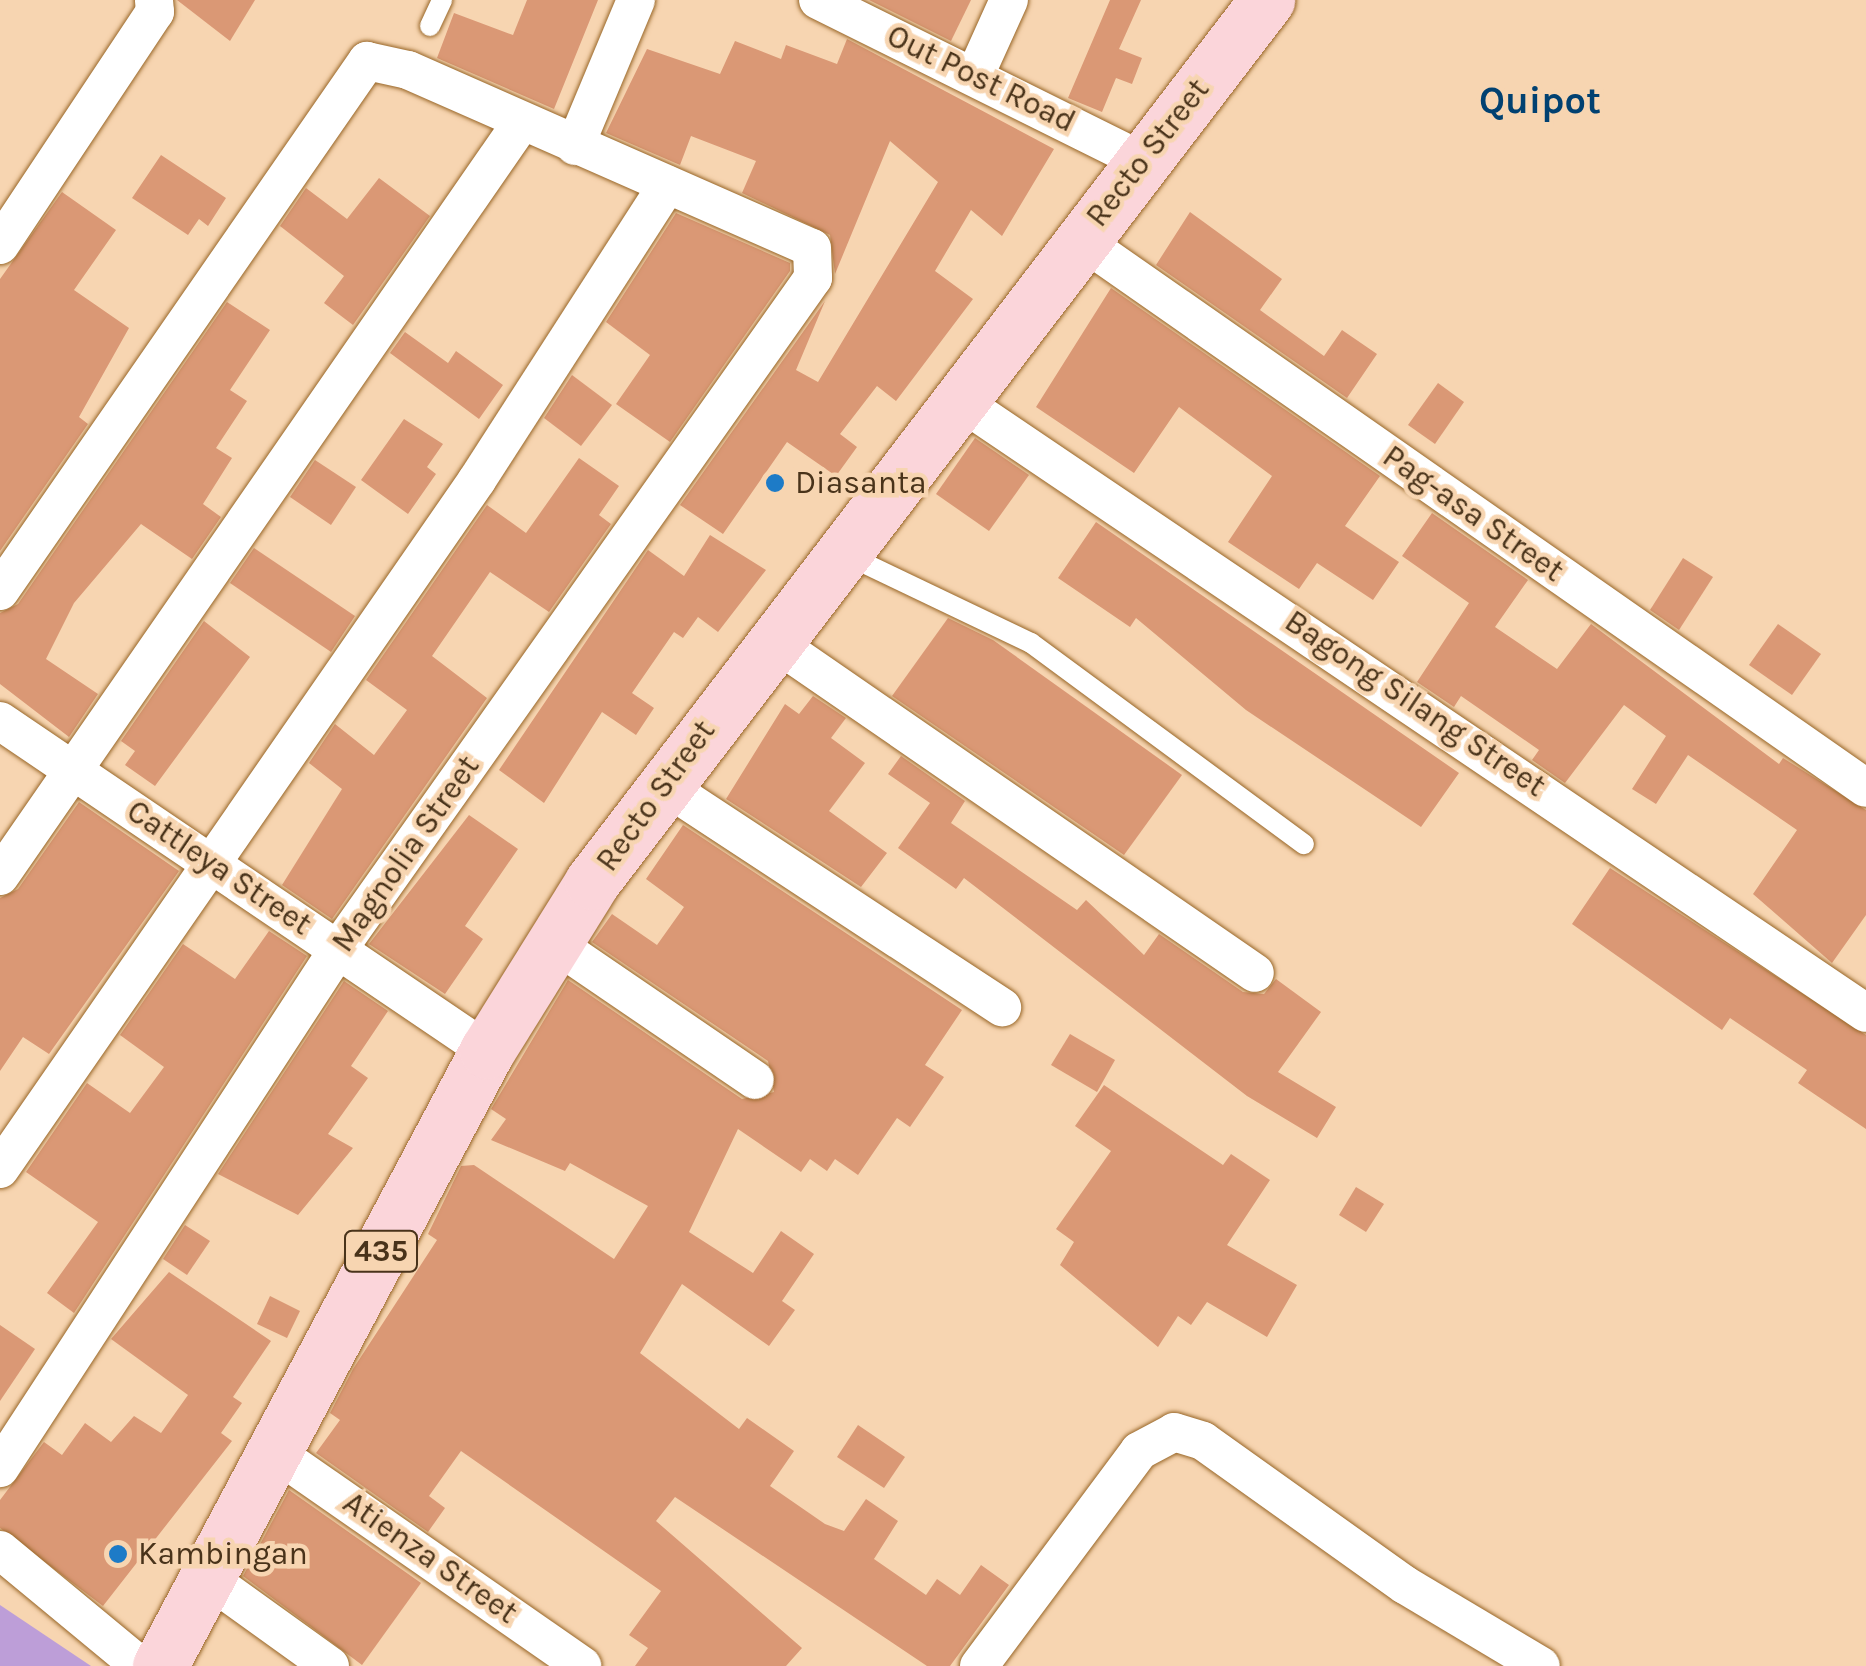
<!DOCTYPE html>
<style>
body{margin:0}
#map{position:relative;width:1866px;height:1666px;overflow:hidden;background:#f7d5b1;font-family:Karla,sans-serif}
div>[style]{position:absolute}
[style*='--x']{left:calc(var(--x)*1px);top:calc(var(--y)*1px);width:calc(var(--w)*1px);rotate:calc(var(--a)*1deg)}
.green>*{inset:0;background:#bd9ed8}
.building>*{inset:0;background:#da9875}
.roads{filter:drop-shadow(0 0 2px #986627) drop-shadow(0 0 2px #986627)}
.service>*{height:20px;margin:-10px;padding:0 10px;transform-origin:10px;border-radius:10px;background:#fff}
.minor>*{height:38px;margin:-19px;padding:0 19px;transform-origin:19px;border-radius:19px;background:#fff}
.primary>*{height:55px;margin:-27.5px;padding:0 27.5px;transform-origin:27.5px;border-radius:27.5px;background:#fbd5da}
.dots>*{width:28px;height:28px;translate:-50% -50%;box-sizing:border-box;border:5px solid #f7d5b1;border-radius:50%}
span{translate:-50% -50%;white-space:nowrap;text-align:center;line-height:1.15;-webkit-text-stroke:9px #f7d5b1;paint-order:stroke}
.shield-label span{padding:2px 8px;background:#f7d5b1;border:2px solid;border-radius:8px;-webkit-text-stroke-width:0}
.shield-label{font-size:30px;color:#49331a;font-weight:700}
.street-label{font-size:32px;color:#49331a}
.poi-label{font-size:32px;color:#49331a}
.left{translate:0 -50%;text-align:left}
.quarter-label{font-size:38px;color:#014171;font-weight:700}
</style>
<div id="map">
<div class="green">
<div style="clip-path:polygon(0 1605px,91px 1666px,0 1666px)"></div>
</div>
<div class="building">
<div style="clip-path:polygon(177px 0,255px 0,230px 41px)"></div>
<div style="clip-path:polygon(527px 0,598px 0,554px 109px,437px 58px,454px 13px,513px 35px)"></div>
<div style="clip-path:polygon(869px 0,971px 0,951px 41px)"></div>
<div style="clip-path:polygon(1110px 0,1141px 0,1119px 49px,1142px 58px,1132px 84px,1116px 78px,1102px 112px,1068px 98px)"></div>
<div style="clip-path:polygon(847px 39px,1054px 149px,1002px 236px,971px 210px,935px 271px,973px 299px,896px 401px,877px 386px,840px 434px,857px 447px,836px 476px,787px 442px,723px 534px,680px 505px,825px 301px,796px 370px,818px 382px,938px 182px,890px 141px,835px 274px,830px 235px,742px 193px,756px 161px,691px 136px,680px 165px,606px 133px,647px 49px,720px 74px,735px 41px,781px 59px,786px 45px,837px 64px)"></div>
<div style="clip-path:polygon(161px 155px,226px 198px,208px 226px,199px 219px,188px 235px,132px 198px)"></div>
<div style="clip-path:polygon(379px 178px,430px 216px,353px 325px,324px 303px,344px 276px,280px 226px,306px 188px,347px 219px)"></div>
<div style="clip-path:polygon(62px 192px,116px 230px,74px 290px,129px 328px,79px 417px,88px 424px,0 551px,0 279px)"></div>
<div style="clip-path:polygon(1190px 212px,1282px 279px,1260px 310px,1324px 356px,1342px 330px,1377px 354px,1347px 398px,1156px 265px)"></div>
<div style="clip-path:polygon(676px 213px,790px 263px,790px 271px,670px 442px,616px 404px,650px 355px,606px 322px)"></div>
<div style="clip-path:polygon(1111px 288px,1380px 476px,1345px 526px,1399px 562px,1373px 600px,1317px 563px,1299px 589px,1228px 542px,1272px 476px,1179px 407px,1134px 473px,1036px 407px)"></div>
<div style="clip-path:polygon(227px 302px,270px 330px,230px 390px,247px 401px,216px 448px,232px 458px,203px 504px,221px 517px,192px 559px,141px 524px,74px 603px,46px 659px,98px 694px,69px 737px,0 684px,0 613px,18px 604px)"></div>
<div style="clip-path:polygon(405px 332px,448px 363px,456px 351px,503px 385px,479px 419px,390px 353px)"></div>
<div style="clip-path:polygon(572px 375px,612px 405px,581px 446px,544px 418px)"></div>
<div style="clip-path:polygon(1438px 383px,1464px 402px,1435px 444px,1408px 425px)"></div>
<div style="clip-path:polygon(404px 419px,443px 444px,427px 467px,436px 474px,408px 514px,361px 480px)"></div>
<div style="clip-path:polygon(975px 438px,1029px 475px,989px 531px,936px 494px)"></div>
<div style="clip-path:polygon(579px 458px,619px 486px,599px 515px,611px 524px,549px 612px,490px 572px,432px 656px,487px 698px,332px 919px,282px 885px,342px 789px,309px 763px,335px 724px,374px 755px,407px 710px,366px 680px,487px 505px,526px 533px)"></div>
<div style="clip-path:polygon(315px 460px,356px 487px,331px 525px,290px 497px)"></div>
<div style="clip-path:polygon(1432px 513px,1528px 580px,1495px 627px,1557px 669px,1591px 624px,1779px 764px,1783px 758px,1866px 810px,1866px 915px,1832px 963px,1753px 894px,1797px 830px,1688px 755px,1656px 804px,1632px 789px,1666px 736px,1624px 705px,1565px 783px,1532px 760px,1539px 750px,1461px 696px,1454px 707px,1417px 682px,1469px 603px,1402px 556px)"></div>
<div style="clip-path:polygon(1096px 522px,1459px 773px,1421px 827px,1246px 710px,1136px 618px,1130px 627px,1058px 578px)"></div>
<div style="clip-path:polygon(710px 535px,766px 570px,718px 632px,698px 617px,683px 638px,674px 632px,632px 693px,654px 708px,636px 735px,602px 712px,544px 803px,499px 770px,648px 550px,684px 576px)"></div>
<div style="clip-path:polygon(254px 548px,355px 616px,331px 652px,230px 583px)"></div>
<div style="clip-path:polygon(1683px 558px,1713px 577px,1679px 630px,1650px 610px)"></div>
<div style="clip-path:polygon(948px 618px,993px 640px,1182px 775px,1124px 855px,892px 696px)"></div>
<div style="clip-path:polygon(204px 621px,250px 657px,155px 786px,125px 765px,135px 751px,121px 741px)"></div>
<div style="clip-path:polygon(1778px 624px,1821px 654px,1792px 695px,1749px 665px)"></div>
<div style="clip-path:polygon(813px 696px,846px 718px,831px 738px,865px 763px,829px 811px,887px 853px,861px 887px,726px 799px,785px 704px,799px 714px)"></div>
<div style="clip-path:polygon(901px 756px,965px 801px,951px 823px,1077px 910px,1086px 900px,1144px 955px,1159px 934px,1243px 992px,1264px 994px,1276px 979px,1321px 1012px,1278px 1072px,1336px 1107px,1317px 1138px,1247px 1096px,964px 878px,956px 889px,898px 848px,930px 803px,888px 774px)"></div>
<div style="clip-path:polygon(79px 802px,179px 871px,49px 1054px,23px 1037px,0 1071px,0 898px,18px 889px)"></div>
<div style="clip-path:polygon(469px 815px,518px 849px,465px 926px,483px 939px,445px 994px,369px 944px)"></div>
<div style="clip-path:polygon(683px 825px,962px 1010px,925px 1065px,944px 1077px,910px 1127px,897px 1118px,858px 1175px,835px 1159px,827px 1171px,810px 1159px,801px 1172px,738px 1129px,689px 1232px,753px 1273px,781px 1231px,814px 1254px,782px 1301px,795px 1310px,769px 1346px,682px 1284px,640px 1353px,739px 1429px,747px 1418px,794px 1451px,770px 1486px,825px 1524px,844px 1531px,866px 1499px,898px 1521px,874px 1559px,926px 1595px,937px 1579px,960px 1595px,981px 1565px,1009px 1585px,950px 1666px,927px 1666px,675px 1497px,656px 1521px,802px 1648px,786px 1666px,635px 1666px,648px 1648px,629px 1635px,661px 1591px,461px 1451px,429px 1496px,445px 1508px,428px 1532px,316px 1453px,340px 1420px,330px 1413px,353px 1369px,437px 1240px,428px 1234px,461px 1166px,474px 1165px,614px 1259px,648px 1206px,570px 1163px,565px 1171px,491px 1140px,506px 1119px,491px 1109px,568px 980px,742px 1099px,774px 1092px,768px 1061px,592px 942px,612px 914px,657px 945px,684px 907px,646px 879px)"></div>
<div style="clip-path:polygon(1610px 868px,1866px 1035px,1866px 1129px,1798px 1083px,1807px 1070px,1730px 1018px,1722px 1030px,1572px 924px)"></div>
<div style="clip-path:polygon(269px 931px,307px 956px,74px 1313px,47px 1293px,98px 1222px,26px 1172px,87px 1083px,130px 1113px,164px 1067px,120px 1035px,183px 944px,235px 979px)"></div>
<div style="clip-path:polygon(344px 981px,388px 1011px,351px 1066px,368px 1078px,328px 1134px,353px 1148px,298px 1215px,218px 1174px)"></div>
<div style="clip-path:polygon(1070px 1034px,1115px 1060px,1097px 1092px,1051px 1065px)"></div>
<div style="clip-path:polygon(1104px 1085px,1223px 1165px,1231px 1154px,1270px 1180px,1227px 1245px,1297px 1285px,1267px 1337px,1207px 1302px,1191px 1325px,1178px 1316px,1158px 1347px,1060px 1265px,1074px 1242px,1056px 1229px,1111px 1151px,1075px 1126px)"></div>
<div style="clip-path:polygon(1356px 1187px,1384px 1204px,1366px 1232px,1339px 1215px)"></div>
<div style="clip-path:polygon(185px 1225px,210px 1241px,187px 1275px,163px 1259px)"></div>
<div style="clip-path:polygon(169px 1272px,271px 1341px,233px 1397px,242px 1403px,221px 1433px,232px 1441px,103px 1606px,0 1528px,0 1500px,44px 1442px,62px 1455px,85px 1423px,111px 1442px,134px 1416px,161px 1433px,188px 1395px,111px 1339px)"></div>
<div style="clip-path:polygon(270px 1296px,300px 1311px,287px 1338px,257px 1324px)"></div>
<div style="clip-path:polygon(0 1325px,35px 1349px,0 1401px)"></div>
<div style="clip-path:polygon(858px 1425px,905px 1457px,884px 1488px,837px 1457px)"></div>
<div style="clip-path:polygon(289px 1490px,421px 1583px,362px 1665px,243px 1576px)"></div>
</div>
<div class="roads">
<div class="service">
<div style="--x:430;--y:26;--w:29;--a:-65"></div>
<div style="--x:845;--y:554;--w:206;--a:25.6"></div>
<div style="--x:1031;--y:643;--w:339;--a:36.4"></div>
</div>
<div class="minor">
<div style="--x:818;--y:0;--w:362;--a:26.4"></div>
<div style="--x:976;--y:73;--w:80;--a:-65.7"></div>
<div style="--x:575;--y:146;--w:158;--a:-67.3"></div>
<div style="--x:1081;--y:240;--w:957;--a:34.92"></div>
<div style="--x:0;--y:245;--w:280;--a:-56.4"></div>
<div style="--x:155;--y:12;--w:12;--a:-95"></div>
<div style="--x:960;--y:401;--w:1093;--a:34.04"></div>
<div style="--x:0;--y:591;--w:645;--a:-55.3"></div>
<div style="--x:367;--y:61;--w:42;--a:12.4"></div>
<div style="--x:408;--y:70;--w:441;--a:23.8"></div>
<div style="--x:812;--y:248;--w:30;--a:88"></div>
<div style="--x:813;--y:278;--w:821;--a:125.28"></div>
<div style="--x:339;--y:948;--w:621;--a:123.1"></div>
<div style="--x:773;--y:641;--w:585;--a:34.56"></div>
<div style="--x:0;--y:721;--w:588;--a:34.12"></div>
<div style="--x:662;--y:784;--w:407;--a:33.3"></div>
<div style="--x:0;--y:876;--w:916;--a:-55.32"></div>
<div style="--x:554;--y:943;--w:243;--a:34.3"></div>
<div style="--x:0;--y:1169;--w:838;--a:-55.3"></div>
<div style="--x:477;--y:480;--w:351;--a:-57.2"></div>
<div style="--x:276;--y:1453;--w:373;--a:34.8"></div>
<div style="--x:0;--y:1550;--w:182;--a:39.6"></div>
<div style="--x:209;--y:1579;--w:149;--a:35.7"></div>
<div style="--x:979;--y:1666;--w:268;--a:-53.3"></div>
<div style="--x:1139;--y:1451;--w:40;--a:-28"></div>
<div style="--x:1174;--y:1432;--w:30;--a:17"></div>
<div style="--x:1203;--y:1441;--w:248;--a:35.5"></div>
<div style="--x:1405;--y:1585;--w:158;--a:30.8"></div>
</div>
<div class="primary">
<div style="--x:160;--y:1666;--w:697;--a:-62"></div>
<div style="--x:487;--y:1051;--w:199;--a:-58.1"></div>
<div style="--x:592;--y:882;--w:1111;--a:-52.57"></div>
</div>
</div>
<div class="dots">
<div style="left:775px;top:483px;background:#1d7bc7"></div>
<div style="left:118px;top:1554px;background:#1d7bc7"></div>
</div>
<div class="shield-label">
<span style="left:381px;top:1251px">435</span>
</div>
<div class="street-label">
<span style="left:981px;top:79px;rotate:26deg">Out Post Road</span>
<span style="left:1148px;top:153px;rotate:-52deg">Recto Street</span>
<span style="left:1473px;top:514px;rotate:35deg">Pag-asa Street</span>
<span style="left:1415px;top:704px;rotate:34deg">Bagong Silang Street</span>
<span style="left:656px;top:796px;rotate:-54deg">Recto Street</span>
<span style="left:406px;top:854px;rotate:-55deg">Magnolia Street</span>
<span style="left:219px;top:868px;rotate:34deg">Cattleya Street</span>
<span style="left:430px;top:1558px;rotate:35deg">Atienza Street</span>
</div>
<div class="poi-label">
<span class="left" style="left:795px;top:483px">Diasanta</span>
<span class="left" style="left:138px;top:1554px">Kambingan</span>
</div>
<div class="quarter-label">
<span style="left:1540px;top:101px">Quipot</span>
</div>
</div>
